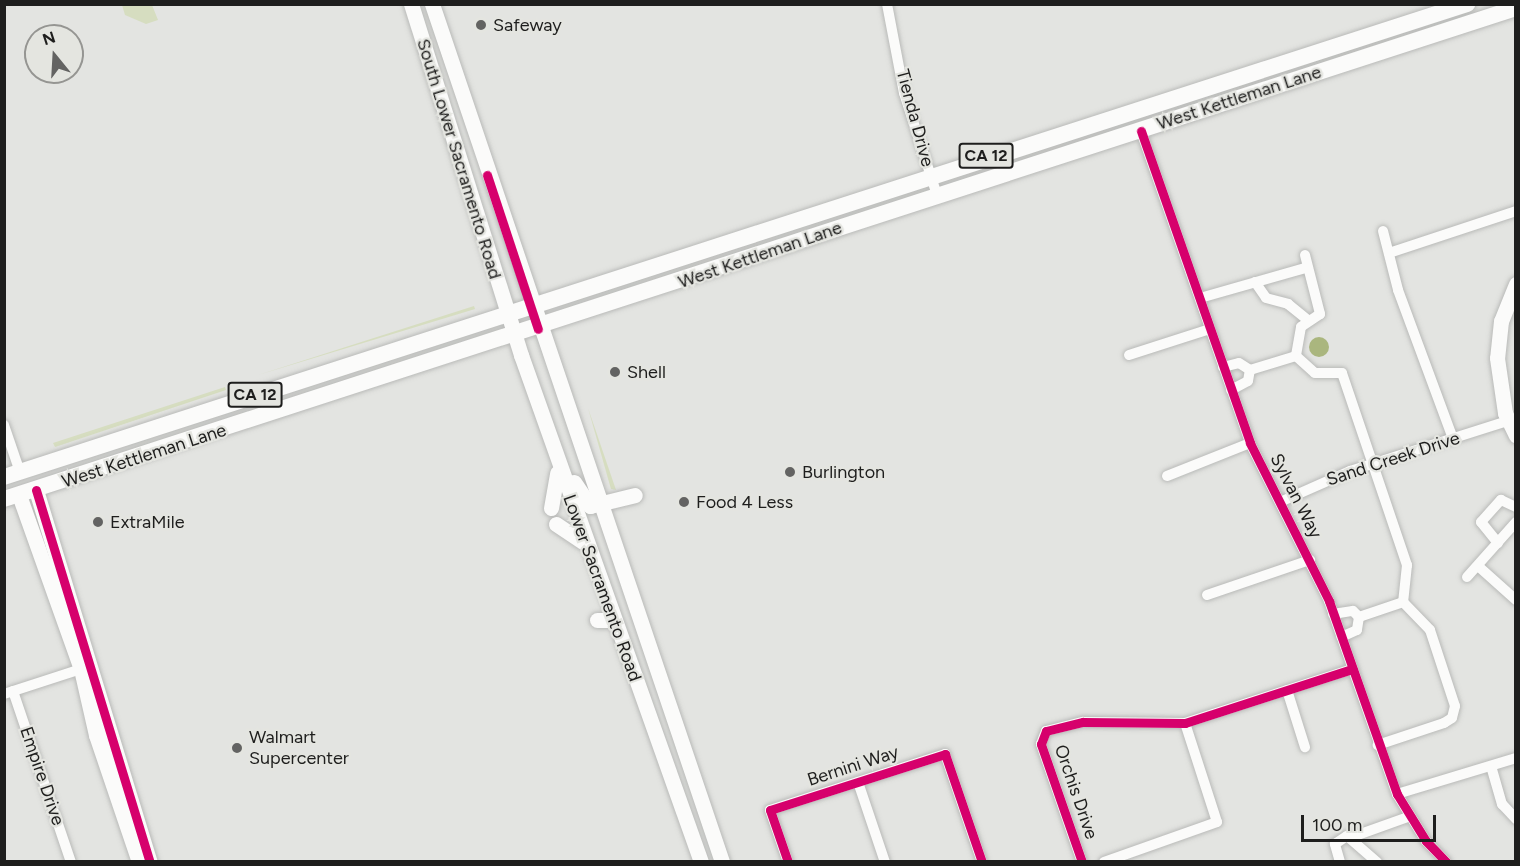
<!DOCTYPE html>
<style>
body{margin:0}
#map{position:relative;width:1520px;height:866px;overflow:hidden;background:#e3e4e1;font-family:Figtree,sans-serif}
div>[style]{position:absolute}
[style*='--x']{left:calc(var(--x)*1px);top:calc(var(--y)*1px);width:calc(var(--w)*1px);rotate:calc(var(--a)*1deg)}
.green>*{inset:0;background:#d6ddc0}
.water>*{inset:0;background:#aab67e}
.round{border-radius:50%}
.roads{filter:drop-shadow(0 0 2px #b9bab8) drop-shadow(0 0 2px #b9bab8)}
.street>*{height:10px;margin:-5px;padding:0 5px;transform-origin:5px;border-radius:5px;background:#fbfbfa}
.secondary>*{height:15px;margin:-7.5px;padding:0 7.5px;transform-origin:7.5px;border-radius:7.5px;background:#fbfbfa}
.primary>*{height:16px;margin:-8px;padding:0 8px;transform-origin:8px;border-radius:8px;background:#fbfbfa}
.cycleway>*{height:9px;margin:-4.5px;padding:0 4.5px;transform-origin:4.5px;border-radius:4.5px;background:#d6006c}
.dots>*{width:16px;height:16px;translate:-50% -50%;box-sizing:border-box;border:3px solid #e4e5e0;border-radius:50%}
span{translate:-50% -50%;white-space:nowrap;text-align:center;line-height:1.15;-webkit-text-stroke:4.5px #e4e5e0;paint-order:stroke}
.shield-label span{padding:2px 4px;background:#e4e5e0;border:2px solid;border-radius:4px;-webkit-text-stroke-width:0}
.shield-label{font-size:16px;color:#1e1e1d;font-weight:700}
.poi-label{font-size:18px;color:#1e1e1d}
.left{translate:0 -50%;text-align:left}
.street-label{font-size:18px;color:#1e1e1d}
.frame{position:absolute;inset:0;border:6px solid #1e1e1d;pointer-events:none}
.north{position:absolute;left:24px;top:24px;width:60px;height:60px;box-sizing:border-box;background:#e4e5e0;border:2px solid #959592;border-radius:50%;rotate:342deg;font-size:16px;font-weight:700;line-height:24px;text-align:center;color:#1e1e1d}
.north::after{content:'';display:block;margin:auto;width:21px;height:27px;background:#636362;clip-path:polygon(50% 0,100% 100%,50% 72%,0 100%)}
.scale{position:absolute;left:1301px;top:815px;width:135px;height:27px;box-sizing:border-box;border:3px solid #1e1e1d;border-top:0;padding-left:8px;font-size:18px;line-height:21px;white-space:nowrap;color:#1e1e1d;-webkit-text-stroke:4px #e4e5e0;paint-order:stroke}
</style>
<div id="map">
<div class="green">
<div style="clip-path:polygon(122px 5px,152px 5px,158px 20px,146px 24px,125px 15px)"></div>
<div style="clip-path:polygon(474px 306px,475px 309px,258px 375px)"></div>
<div style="clip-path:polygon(225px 387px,226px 390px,55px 447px,53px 443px)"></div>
<div style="clip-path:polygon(588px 408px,616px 490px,611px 489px)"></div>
</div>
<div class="water">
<div class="round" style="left:1309px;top:337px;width:20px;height:20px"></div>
</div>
<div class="roads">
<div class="street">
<div style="--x:887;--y:4;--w:91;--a:79.2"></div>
<div style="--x:904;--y:93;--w:107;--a:72.1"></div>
<div style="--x:1141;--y:131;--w:330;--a:70.7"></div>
<div style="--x:1250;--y:443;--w:177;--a:63.4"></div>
<div style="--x:1329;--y:601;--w:205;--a:70.6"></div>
<div style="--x:1397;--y:794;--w:55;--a:58.3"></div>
<div style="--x:1426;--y:841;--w:29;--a:46"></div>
<div style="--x:1383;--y:231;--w:61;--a:75.7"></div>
<div style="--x:1398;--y:290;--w:159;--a:69.7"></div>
<div style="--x:1389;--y:253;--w:134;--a:-18.3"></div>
<div style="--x:1305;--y:255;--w:61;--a:75.7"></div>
<div style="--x:1320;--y:314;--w:23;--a:146"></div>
<div style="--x:1301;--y:327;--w:29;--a:100"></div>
<div style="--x:1296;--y:356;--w:25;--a:42"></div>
<div style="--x:1315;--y:373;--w:27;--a:0"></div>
<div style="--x:1342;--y:373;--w:203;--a:71.3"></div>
<div style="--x:1407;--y:565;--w:37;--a:96"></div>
<div style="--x:1403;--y:602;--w:39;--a:46"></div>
<div style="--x:1430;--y:630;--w:80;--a:71.8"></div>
<div style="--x:1455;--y:706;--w:12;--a:104"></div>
<div style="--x:1452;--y:718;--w:9;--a:148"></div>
<div style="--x:1444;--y:723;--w:70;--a:161.6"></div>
<div style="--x:1255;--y:282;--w:19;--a:55"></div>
<div style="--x:1266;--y:298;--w:23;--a:15"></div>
<div style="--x:1288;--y:304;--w:26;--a:39"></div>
<div style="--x:1200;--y:298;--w:109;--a:-15.9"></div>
<div style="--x:1129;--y:355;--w:85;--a:-17.8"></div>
<div style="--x:1223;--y:367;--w:16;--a:-14"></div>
<div style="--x:1239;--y:363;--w:13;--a:32"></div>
<div style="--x:1250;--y:370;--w:48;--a:-16.9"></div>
<div style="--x:1231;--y:390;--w:19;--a:-28"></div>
<div style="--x:1248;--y:381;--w:11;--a:-80"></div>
<div style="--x:4;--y:425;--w:50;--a:71.2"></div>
<div style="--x:1167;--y:476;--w:89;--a:-21.7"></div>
<div style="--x:1280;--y:502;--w:77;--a:-23.9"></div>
<div style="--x:1350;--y:471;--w:166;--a:-17.6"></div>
<div style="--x:1498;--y:543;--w:27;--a:-129"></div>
<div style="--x:1481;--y:522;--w:30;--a:-48"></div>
<div style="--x:1501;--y:500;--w:17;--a:25"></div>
<div style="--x:1478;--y:566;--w:51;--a:41.8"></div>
<div style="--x:1467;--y:577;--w:74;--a:-48.3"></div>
<div style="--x:1207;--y:595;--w:109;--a:-18.8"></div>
<div style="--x:1333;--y:614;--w:20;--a:-9"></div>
<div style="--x:1353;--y:611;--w:8;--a:45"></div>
<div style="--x:1359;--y:617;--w:13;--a:99"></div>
<div style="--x:1357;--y:630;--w:17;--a:156"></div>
<div style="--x:1359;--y:617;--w:46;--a:-18.8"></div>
<div style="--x:1287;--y:690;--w:60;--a:72.5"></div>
<div style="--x:13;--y:691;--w:181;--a:71.3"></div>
<div style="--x:4;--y:694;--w:81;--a:-18"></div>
<div style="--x:1491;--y:766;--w:40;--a:74"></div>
<div style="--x:1502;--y:804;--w:21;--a:47"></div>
<div style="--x:858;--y:782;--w:84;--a:71.4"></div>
<div style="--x:1397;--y:794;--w:124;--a:-16.8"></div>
<div style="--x:1352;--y:837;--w:59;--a:-19.7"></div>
<div style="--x:788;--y:862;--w:55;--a:-109.1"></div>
<div style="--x:770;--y:810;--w:184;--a:-17.7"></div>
<div style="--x:945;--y:754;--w:114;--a:71.1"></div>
<div style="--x:1082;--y:862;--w:125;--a:-109.2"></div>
<div style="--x:1041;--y:744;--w:14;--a:-69"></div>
<div style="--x:1046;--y:731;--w:38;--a:-14"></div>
<div style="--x:1083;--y:722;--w:102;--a:0.6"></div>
<div style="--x:1185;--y:723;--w:176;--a:-17.9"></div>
<div style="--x:1104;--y:862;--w:120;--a:-19.5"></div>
<div style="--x:1217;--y:822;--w:104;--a:-107.9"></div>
<div style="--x:1340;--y:862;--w:19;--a:-106"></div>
<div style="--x:1335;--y:844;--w:14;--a:-34"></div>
<div style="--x:1347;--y:836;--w:40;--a:41"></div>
</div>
<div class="secondary">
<div style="--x:411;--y:4;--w:368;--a:72.6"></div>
<div style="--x:521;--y:355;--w:538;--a:70.45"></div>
<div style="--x:432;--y:4;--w:906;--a:71.32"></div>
<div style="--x:1516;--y:284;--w:40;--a:112"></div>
<div style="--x:1501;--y:321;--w:37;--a:96"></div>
<div style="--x:1497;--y:358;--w:56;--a:81.7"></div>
<div style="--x:1505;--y:413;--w:25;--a:64"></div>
<div style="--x:574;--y:482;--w:29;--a:56"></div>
<div style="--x:590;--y:506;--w:46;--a:-13.7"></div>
<div style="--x:36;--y:490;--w:389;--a:73"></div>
<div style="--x:19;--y:495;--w:185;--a:70.4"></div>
<div style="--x:81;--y:669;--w:68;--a:77.2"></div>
<div style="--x:96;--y:735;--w:134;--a:71.3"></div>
<div style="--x:551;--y:508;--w:36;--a:-80"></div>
<div style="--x:556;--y:524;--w:32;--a:34"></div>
<div style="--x:597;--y:620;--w:16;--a:0"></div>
</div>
<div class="primary">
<div style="--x:4;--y:477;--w:1538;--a:-17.92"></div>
<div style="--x:4;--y:499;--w:1590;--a:-17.99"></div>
</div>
</div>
<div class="cycleway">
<div style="--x:1141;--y:131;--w:330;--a:70.7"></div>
<div style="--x:1250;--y:443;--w:177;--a:63.4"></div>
<div style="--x:1329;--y:601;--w:205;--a:70.6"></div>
<div style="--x:1397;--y:794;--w:55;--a:58.3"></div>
<div style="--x:1426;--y:841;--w:29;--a:46"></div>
<div style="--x:487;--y:175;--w:162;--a:71.7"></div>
<div style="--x:36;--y:490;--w:389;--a:73"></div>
<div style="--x:788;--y:862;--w:55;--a:-109.1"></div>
<div style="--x:770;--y:810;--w:184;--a:-17.7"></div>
<div style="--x:945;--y:754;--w:114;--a:71.1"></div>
<div style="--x:1082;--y:862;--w:125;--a:-109.2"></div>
<div style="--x:1041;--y:744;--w:14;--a:-69"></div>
<div style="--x:1046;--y:731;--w:38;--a:-14"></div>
<div style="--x:1083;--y:722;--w:102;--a:0.6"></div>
<div style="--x:1185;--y:723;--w:176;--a:-17.9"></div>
</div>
<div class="dots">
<div style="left:481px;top:25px;background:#636362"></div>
<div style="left:615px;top:372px;background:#636362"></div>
<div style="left:790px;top:472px;background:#636362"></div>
<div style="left:684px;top:502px;background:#636362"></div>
<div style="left:98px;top:522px;background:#636362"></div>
<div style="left:237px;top:748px;background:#636362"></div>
</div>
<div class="shield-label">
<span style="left:986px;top:156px">CA 12</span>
<span style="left:255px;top:395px">CA 12</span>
</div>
<div class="poi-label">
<span class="left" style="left:493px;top:25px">Safeway</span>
<span class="left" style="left:627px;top:372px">Shell</span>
<span class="left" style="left:802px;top:472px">Burlington</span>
<span class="left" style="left:696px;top:502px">Food 4 Less</span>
<span class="left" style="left:110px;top:522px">ExtraMile</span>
<span class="left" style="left:249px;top:748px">Walmart<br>Supercenter</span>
</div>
<div class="street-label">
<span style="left:1239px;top:98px;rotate:-18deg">West Kettleman Lane</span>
<span style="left:915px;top:118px;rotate:75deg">Tienda Drive</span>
<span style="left:459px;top:159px;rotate:73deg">South Lower Sacramento Road</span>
<span style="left:760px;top:255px;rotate:-19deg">West Kettleman Lane</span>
<span style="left:144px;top:456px;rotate:-18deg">West Kettleman Lane</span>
<span style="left:1393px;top:459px;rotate:-18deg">Sand Creek Drive</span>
<span style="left:1296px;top:496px;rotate:63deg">Sylvan Way</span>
<span style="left:602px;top:588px;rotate:70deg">Lower Sacramento Road</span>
<span style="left:853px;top:766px;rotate:-18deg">Bernini Way</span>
<span style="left:42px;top:776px;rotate:71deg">Empire Drive</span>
<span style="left:1076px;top:792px;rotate:71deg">Orchis Drive</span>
</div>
<div class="frame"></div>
<div class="north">N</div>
<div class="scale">100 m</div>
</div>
